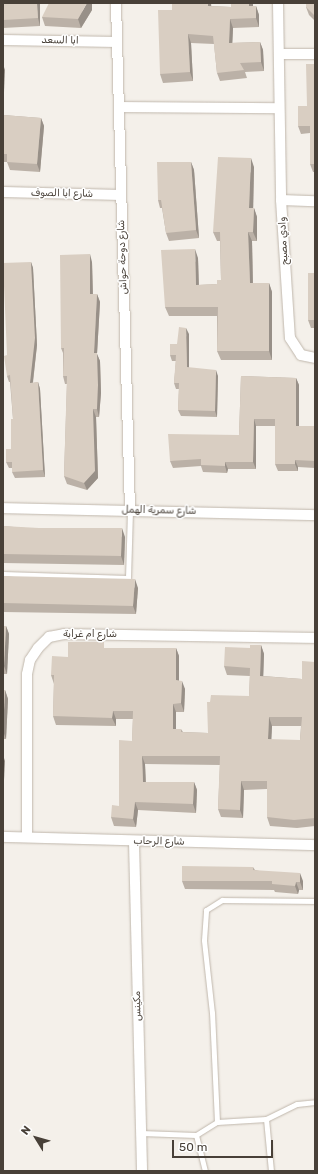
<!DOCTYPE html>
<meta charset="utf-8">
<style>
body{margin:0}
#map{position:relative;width:318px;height:1174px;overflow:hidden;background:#f4f0ea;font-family:Rubik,Cairo,sans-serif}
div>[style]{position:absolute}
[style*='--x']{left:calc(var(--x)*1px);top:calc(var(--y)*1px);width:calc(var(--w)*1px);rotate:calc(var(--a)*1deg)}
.roads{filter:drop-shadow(0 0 1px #c0b7ac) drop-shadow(0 0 1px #c0b7ac)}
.lane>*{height:5px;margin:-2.5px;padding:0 2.5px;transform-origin:2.5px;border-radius:2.5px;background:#fff}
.street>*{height:10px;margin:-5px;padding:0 5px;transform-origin:5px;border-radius:5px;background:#fff}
.wall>*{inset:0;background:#bbb1a7}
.shaded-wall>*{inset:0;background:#989088}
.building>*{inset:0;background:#d9cec2}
span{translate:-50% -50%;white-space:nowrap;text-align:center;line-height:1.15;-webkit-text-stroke:3px #fff;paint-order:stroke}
.street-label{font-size:10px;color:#484038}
.frame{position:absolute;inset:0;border:4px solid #484038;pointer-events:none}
.north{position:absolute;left:16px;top:1118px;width:40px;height:40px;-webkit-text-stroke:3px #fff;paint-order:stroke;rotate:307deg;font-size:11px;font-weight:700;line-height:16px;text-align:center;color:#484038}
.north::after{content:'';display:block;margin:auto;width:14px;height:18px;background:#484038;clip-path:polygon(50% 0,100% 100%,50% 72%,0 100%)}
.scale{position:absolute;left:172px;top:1140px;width:101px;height:18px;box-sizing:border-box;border:2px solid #484038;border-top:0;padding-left:5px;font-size:12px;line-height:14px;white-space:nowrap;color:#484038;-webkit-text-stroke:3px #fff;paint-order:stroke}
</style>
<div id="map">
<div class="roads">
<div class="lane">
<div style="--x:3;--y:574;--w:125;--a:1.8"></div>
<div style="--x:128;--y:578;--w:67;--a:-88.3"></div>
<div style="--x:266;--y:1119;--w:52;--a:84.5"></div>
<div style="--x:217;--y:1122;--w:109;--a:-92.6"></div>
<div style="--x:212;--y:1013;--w:73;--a:-96.3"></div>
<div style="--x:204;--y:940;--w:30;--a:-86"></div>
<div style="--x:206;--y:910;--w:19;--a:-32"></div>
<div style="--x:222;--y:900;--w:93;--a:0.6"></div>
<div style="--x:141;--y:1133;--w:55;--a:2.1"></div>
<div style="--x:196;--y:1135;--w:25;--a:-32"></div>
<div style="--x:217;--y:1122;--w:49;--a:-3.5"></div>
<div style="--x:266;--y:1119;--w:34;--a:-26"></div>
<div style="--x:297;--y:1104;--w:18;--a:-6"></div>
<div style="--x:196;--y:1135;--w:37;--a:76"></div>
</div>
<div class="street">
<div style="--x:116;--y:3;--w:508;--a:88.42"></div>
<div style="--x:278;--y:3;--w:197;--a:89.1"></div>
<div style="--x:281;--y:200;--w:138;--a:86.3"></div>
<div style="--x:290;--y:338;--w:20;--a:57"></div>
<div style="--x:301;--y:355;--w:14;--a:12"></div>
<div style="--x:3;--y:40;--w:114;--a:1"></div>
<div style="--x:280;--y:54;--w:35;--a:0"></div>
<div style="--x:121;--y:107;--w:157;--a:0.4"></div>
<div style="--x:3;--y:192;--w:118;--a:1.5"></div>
<div style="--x:281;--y:200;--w:34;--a:2"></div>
<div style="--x:3;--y:508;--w:312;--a:1.3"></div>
<div style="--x:3;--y:837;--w:312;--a:1.5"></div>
<div style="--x:27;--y:837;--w:163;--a:-90"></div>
<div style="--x:27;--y:674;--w:14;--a:-78"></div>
<div style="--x:30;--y:660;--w:14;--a:-56"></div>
<div style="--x:38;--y:648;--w:16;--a:-45"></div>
<div style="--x:49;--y:637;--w:15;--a:-11"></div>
<div style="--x:64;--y:634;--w:251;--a:0.9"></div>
<div style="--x:134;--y:842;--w:329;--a:88.6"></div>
</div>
</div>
<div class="wall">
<div style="clip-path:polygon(3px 3px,40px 3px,40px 26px,3px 28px)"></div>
<div style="clip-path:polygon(172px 3px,211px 3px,211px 6px,231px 7px,253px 3px,253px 6px,256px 6px,259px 15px,259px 27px,233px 28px,232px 43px,260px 42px,263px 50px,264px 71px,245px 72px,247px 78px,220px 81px,217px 73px,214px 44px,191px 43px,193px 81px,163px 83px,160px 74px,172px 10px)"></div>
<div style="clip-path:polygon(315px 3px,315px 21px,309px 15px,306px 7px)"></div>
<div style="clip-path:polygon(92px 10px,81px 28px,45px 26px,42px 17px)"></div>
<div style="clip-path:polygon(315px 64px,315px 172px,313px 172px,310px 164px,310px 133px,301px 134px,298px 126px,307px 106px)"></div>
<div style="clip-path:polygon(3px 115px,41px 118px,44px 126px,40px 172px,10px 170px,7px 162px,3px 162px)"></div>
<div style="clip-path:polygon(191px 162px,194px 170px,199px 238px,169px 241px,166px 233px,162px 208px,160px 208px,158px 200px)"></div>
<div style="clip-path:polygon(254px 167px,253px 208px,254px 208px,257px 217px,257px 241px,252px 241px,253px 283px,269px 283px,272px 292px,272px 360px,221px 360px,217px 351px,217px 316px,169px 316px,165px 307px,198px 258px,199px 285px,217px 284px,221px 280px,220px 241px,217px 241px,213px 232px)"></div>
<div style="clip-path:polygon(31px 262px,33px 268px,37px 345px,33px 383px,38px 382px,40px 389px,45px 477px,15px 478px,12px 472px,12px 468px,9px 468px,6px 462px,11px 449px,13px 419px,10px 382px,9px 382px,7px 376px,7px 355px)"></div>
<div style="clip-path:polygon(92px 262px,93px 294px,97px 294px,100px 302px,97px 354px,100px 361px,101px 393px,99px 417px,96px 417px,98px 478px,87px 490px,67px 484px,64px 476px,67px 384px,65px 384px,63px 376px,63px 353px,61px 348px)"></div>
<div style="clip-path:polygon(315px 273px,315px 328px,311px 328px,308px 320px)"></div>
<div style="clip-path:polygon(189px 334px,189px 368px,218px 376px,217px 417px,181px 416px,178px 410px,179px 389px,176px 389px,174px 383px,176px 361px,172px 361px,170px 355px,177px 344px)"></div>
<div style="clip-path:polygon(241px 376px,296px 378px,299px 385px,299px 426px,315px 426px,315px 468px,298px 467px,298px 471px,278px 471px,275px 464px,275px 426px,256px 426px,256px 469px,228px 469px,227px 473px,203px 472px,201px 466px,173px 468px,170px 461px,239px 435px)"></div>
<div style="clip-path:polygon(3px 526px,125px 537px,124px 565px,3px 563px)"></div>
<div style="clip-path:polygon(3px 576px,138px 588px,136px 614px,3px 612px)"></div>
<div style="clip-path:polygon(3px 626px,6px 626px,9px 634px,7px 674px,3px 674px)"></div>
<div style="clip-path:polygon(evenodd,261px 645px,264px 654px,263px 676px,302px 679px,315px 662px,315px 826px,297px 828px,270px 826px,267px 817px,267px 789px,244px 790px,243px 818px,221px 817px,218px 809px,220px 765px,145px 764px,146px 782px,194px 782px,197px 790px,196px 813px,138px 810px,136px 827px,114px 826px,111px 817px,119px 806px,132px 741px,133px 719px,116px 719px,116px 726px,56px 725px,53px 716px,54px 684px,51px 675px,68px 657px,106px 648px,176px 648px,179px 656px,179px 681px,185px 689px,184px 712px,176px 712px,176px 729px,181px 729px,183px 732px,208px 733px,210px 702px,249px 696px,250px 676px,227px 675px,224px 666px,250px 648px,261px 645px,272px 726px,301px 726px,300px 740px,271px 740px,272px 726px)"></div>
<div style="clip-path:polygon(3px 690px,5px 690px,8px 699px,6px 739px,3px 739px)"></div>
<div style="clip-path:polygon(253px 867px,255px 870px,303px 881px,303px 890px,299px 890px,298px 894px,275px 892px,274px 890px,185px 889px,182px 881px)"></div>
</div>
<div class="shaded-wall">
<div style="clip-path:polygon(37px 3px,40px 3px,40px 26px,38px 18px)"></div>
<div style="clip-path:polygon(87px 3px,92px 3px,92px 10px,81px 28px,78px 19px)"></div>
<div style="clip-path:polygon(208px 3px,211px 3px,212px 14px,208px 6px)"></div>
<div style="clip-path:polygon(249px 3px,253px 3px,253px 15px,249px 6px)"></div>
<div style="clip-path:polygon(256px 6px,259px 15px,259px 27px,256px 18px)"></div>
<div style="clip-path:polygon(230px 19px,233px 28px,232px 52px,229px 43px)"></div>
<div style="clip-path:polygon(188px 34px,191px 43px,193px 81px,190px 72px)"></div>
<div style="clip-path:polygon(260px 42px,263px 50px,264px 71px,261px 62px)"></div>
<div style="clip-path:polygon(3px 64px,5px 70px,3px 114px)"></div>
<div style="clip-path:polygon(41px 118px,44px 126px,40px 172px,37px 164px)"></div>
<div style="clip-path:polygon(251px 158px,254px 167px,253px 217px,249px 208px)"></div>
<div style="clip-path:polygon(191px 162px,194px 170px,199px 238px,196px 230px)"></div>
<div style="clip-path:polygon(254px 208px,257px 217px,257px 241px,253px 232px)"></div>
<div style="clip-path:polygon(248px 232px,252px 241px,253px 292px,250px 283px)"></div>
<div style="clip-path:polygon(195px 249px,198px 258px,199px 294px,196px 285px)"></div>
<div style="clip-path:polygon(90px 254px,92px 262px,93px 302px,90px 294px)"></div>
<div style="clip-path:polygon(31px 262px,33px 268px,37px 345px,32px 389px,30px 383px)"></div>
<div style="clip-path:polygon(269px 283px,272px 292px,272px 360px,269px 351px)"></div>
<div style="clip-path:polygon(97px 294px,100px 302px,97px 354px,100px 361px,101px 393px,99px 417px,97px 409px,94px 353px)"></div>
<div style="clip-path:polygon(186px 328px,189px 334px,189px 373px,187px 367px)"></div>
<div style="clip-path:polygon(216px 370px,218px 376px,217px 417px,215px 411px)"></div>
<div style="clip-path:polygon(296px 378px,299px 385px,299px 433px,296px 426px)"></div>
<div style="clip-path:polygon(38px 382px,40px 389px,45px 477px,43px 470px)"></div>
<div style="clip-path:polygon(93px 409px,96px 417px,98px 478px,87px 490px,84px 483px)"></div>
<div style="clip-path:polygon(254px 419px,256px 426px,256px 469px,253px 462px)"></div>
<div style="clip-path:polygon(295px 460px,298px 467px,298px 471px,295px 464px)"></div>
<div style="clip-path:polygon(225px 462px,228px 469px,227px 473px,225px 466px)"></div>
<div style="clip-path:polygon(122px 528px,125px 537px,124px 565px,121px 556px)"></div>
<div style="clip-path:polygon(135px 579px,138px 588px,136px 614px,133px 606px)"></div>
<div style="clip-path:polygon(6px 626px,9px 634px,7px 674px,4px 666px)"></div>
<div style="clip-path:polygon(261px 645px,264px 654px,263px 685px,260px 676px)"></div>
<div style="clip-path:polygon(176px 648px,179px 656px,179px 689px,176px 680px)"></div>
<div style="clip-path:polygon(182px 681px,185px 689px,184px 712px,181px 703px)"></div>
<div style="clip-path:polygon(5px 690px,8px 699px,6px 739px,3px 731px)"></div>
<div style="clip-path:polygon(173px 704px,176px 712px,176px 737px,173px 729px)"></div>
<div style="clip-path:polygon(113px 711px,116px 719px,116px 726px,112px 718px)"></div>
<div style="clip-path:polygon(269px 717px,272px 726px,271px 748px,268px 739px)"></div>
<div style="clip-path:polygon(3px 755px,5px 761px,3px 800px)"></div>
<div style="clip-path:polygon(142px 756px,145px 764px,146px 791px,143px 782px)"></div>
<div style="clip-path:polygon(241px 781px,244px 790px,243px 818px,240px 810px)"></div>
<div style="clip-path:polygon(194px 782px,197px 790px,196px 813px,193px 804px)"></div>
<div style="clip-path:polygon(135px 802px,138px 810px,136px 827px,133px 819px)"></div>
<div style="clip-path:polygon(300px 873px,303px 881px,303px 890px,300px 882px)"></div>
<div style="clip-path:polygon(296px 882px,299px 890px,298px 894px,295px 886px)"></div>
</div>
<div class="building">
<div style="clip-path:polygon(3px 3px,37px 3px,38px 18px,3px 20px)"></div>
<div style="clip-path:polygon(49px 3px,87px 3px,78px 19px,42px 17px)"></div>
<div style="clip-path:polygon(172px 3px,208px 3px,208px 6px,231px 7px,231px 3px,249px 3px,249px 6px,256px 6px,256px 18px,230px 19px,229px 43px,260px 42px,261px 62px,240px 63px,244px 70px,217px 73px,213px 36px,188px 34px,190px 72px,160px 74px,158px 10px,172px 10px)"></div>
<div style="clip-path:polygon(306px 3px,315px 3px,315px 16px,306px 7px)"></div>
<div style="clip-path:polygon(306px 64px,315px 64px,315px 164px,310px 164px,310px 126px,298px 126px,298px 106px,307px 106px)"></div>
<div style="clip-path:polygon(3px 115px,41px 118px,37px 164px,7px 162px,7px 154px,3px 154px)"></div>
<div style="clip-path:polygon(218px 157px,251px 158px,249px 208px,254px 208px,253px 232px,248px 232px,250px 283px,269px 283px,269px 351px,217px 351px,218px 307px,165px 307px,161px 250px,195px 249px,196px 285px,217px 284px,217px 280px,221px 280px,220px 232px,213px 232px)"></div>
<div style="clip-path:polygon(157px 162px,191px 162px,196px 230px,166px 233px,161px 200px,158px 200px)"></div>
<div style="clip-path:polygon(90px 254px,90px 294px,97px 294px,94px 353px,97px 353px,98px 385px,97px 409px,93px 409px,95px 471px,84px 483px,64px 476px,67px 376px,63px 376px,64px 348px,61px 348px,60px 255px)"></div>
<div style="clip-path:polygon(31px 262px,35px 338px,30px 383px,38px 382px,43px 470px,12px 472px,12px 462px,6px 462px,6px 449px,11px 449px,11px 419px,13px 419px,10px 375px,7px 376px,4px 356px,7px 355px,3px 263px)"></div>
<div style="clip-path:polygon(308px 273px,315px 273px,315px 320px,308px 320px)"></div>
<div style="clip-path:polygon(179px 327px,186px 328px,187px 367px,216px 370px,215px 411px,178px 410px,179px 383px,174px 383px,176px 355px,170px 355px,170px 344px,177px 344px)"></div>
<div style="clip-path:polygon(241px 376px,296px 378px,296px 426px,315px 426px,315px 461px,295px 460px,295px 464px,275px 464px,275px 419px,254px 419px,253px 462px,225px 462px,225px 466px,201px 465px,201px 459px,170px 461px,168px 434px,239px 435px)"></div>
<div style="clip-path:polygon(3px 526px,39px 528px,122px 528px,121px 556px,3px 554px)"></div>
<div style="clip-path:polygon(3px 576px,135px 579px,133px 606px,3px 603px)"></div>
<div style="clip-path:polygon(3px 626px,6px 626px,4px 666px,3px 666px)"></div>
<div style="clip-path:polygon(evenodd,68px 642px,104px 642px,104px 648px,176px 648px,176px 680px,182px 681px,181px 703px,173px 704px,173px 729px,181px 729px,181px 732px,208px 733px,207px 702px,210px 702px,211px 695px,249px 696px,250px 668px,224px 666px,225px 647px,250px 648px,250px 645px,261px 645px,260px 676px,302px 679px,302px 661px,315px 662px,315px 818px,294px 820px,267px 817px,267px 781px,241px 781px,240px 810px,218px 809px,220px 756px,142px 756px,143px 782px,194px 782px,193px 804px,135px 802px,133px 819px,111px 817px,112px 805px,119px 806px,119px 740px,132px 741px,133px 711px,113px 711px,112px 718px,53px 716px,54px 675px,51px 675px,52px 656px,68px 657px,68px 642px,269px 717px,302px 717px,300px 740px,268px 739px,269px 717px)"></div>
<div style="clip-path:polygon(3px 690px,5px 690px,3px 731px)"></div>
<div style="clip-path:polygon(182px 866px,253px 867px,253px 870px,300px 873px,300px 882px,296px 882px,295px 886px,272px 884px,272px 881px,182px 881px)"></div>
</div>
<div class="street-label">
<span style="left:60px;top:41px;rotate:1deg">ابا السعد</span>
<span style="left:62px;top:194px;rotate:1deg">شارع ابا الصوف</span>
<span style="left:284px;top:241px;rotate:-93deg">وادي مصبح</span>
<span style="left:123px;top:257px;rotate:-92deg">شارع دوحة حواش</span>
<span style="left:159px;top:511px;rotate:1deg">شارع سمرية الهمل</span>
<span style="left:90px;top:635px">شارع ام غرابة</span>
<span style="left:159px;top:842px;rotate:1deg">شارع الرحاب</span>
<span style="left:138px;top:1006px;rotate:-91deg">مكينس</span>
</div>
<div class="frame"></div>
<div class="north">N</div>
<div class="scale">50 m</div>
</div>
